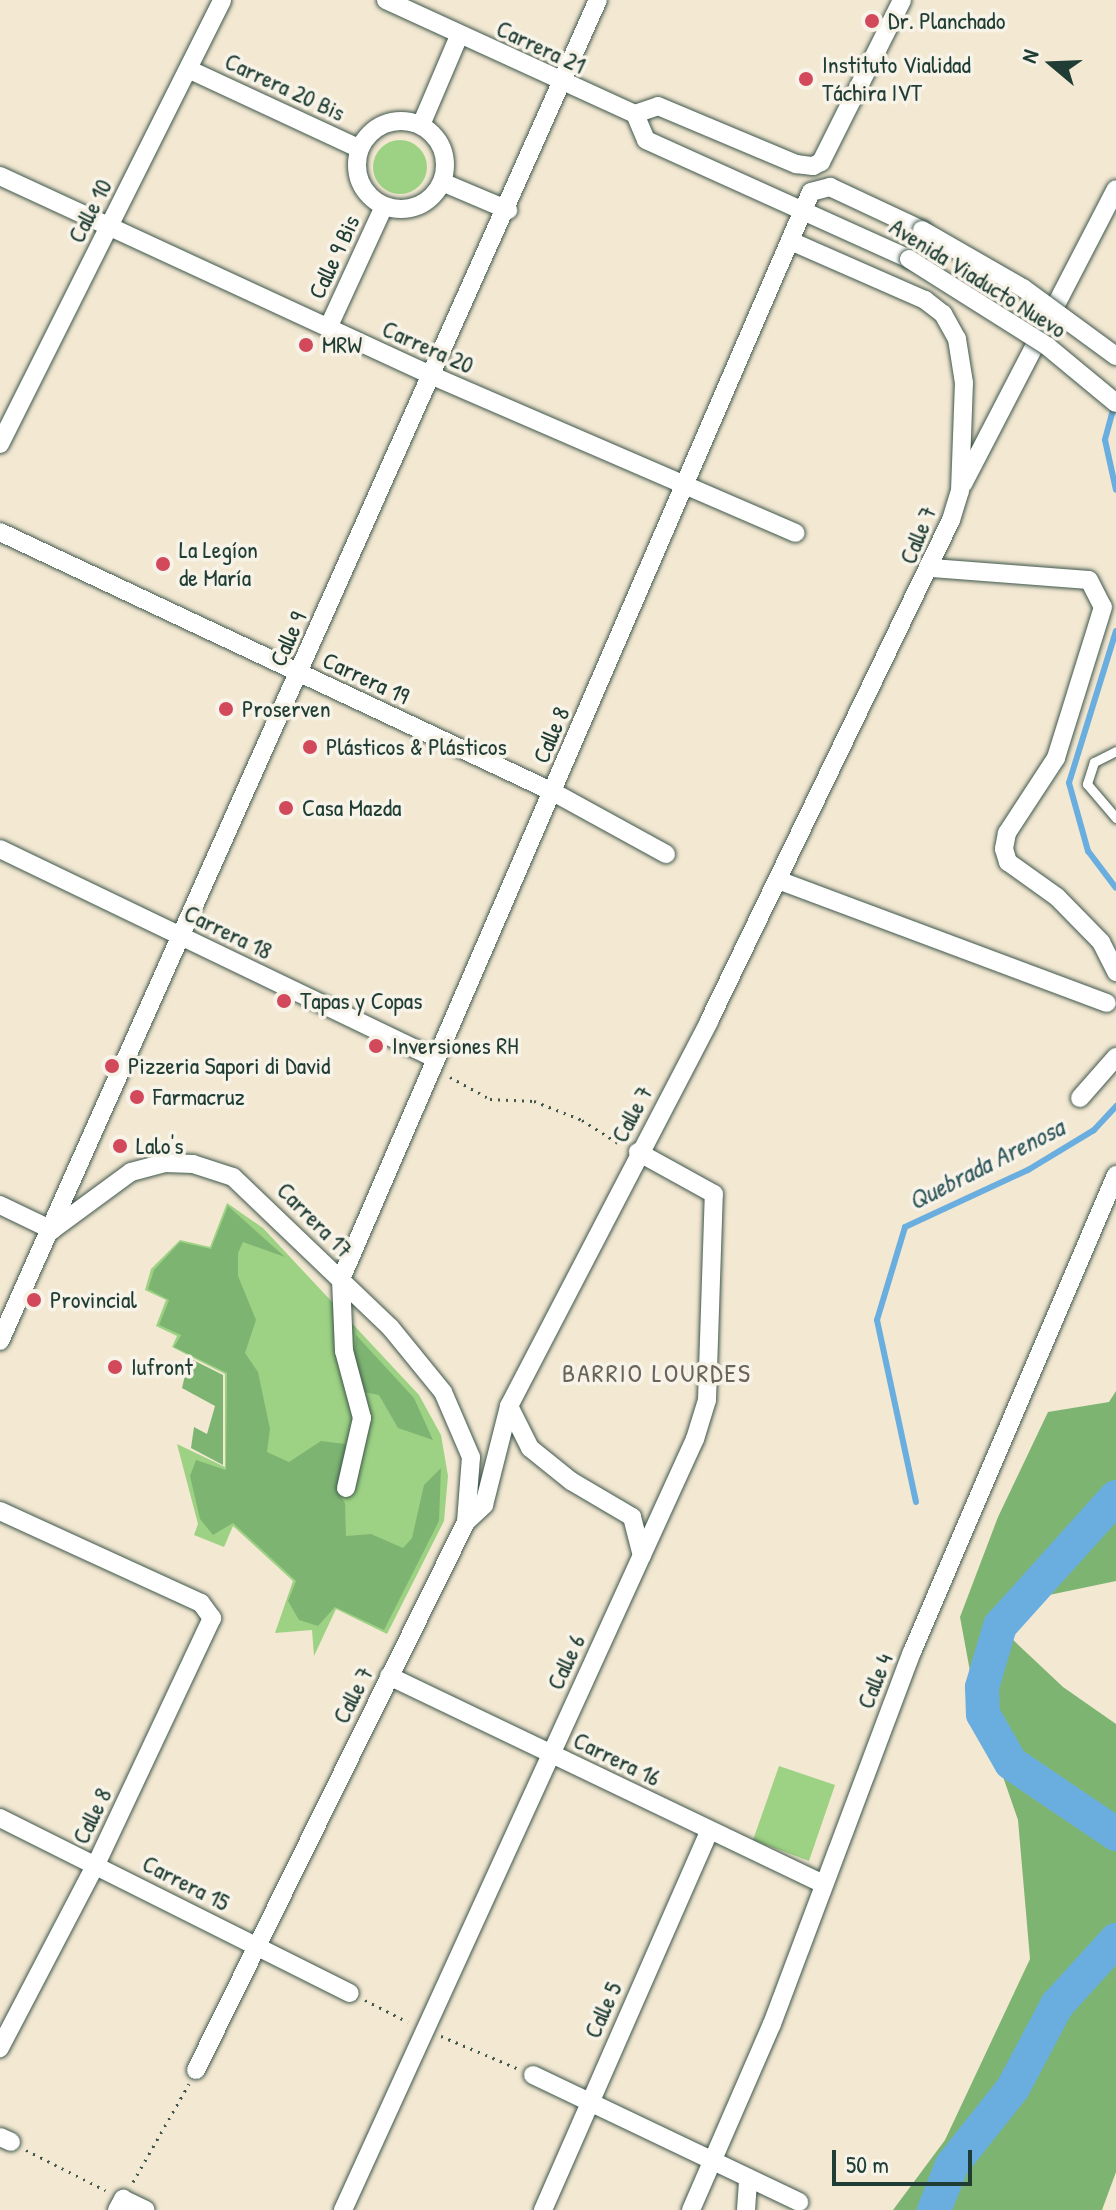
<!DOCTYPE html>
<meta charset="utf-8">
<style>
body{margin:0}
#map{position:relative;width:1116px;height:2210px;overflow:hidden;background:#f3e8d2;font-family:"Patrick Hand",sans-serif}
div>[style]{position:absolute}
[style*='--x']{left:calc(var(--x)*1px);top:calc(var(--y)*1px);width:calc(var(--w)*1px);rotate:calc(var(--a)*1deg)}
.green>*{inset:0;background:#9dd284}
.round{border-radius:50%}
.forest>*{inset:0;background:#7eb472}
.stream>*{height:6px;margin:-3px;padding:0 3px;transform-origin:3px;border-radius:3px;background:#6aaedf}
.river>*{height:34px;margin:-17px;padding:0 17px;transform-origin:17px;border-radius:17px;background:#6aaedf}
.path>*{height:3px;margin-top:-1.5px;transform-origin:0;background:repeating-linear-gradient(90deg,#3f574c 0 2px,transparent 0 8px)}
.roads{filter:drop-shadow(0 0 2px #3f574c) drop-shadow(0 0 2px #3f574c)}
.service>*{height:9px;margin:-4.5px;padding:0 4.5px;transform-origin:4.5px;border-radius:4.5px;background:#fff}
.minor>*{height:18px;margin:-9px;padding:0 9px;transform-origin:9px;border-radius:9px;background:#fff}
.minor>.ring{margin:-9px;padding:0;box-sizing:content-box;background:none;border:18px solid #fff;border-radius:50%}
.bridges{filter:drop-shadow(0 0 2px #3f574c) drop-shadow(0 0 2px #3f574c)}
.minor-bridge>*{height:18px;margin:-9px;padding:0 9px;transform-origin:9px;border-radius:9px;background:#fff}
.dots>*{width:22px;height:22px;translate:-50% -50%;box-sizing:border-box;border:4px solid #f7f3e8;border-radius:50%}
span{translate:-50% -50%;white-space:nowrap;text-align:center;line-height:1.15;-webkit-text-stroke:7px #f7f3e8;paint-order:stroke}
.poi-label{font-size:24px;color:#1f3d34}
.left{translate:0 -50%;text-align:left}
.street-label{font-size:24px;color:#1f3d34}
.water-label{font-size:26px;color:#32595f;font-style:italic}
.neighbourhood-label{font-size:26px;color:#69655c;letter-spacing:2px}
.north{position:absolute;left:1012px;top:24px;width:80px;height:80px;-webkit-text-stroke:6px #f7f3e8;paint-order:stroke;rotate:289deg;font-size:22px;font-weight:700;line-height:32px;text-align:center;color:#1f3d34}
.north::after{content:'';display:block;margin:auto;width:28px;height:36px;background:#1f3d34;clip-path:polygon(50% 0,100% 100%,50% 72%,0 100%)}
.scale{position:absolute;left:832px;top:2150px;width:140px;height:36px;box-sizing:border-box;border:4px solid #1f3d34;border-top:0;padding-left:10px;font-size:24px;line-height:28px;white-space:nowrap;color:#1f3d34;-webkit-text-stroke:6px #f7f3e8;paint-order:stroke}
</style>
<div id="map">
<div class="green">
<div class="round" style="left:373px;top:140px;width:54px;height:54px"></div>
<div style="clip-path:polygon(227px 1203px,263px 1228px,419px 1395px,441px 1435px,448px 1476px,444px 1521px,387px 1634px,336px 1609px,314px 1656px,312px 1630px,275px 1633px,293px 1581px,233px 1526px,224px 1547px,194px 1535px,198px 1524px,177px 1444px,225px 1467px,225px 1374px,172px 1347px,177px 1336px,156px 1326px,166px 1300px,145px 1290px,151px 1269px,180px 1240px,210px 1247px)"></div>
<div style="clip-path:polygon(779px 1766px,835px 1785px,809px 1861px,753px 1840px)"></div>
</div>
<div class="forest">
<div style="clip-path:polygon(228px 1206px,285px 1257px,243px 1242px,238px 1253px,238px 1276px,256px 1320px,245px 1353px,258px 1372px,270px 1429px,267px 1452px,289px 1462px,321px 1441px,345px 1444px,348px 1455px,337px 1491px,345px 1503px,346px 1536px,371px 1534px,403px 1548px,412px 1538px,424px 1485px,441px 1468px,439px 1521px,384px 1630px,335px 1607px,318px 1626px,299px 1620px,288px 1601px,296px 1581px,233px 1523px,213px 1535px,200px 1519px,190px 1476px,196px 1460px,226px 1470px,227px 1373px,174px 1347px,181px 1335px,159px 1325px,169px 1300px,148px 1289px,154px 1270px,180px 1242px,211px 1249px)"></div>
<div style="clip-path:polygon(356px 1335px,414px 1398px,433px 1440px,398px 1428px,379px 1395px,363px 1392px,354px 1362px)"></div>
<div style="clip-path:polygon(189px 1358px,223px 1375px,223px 1465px,191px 1448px,194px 1427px,207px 1434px,215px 1406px,182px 1388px)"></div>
<div style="clip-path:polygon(1116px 1391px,1116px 1581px,1049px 1595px,1010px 1637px,1063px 1687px,1116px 1724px,1116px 2172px,1102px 2210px,893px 2210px,945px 2140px,1030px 1959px,1018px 1820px,974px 1693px,960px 1617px,998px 1517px,1048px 1412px,1109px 1402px)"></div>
</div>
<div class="stream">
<div style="--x:1114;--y:406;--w:35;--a:105"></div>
<div style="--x:1105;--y:440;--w:51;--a:77.6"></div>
<div style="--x:1116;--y:631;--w:159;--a:107.2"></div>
<div style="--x:1069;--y:783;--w:71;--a:74.4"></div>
<div style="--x:1088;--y:851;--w:46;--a:52.9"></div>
<div style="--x:916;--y:1502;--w:186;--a:-102.1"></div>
<div style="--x:877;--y:1320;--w:97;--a:-73.2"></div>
<div style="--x:905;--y:1227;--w:136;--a:-24.9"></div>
<div style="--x:1028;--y:1170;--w:77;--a:-31.2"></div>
<div style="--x:1094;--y:1130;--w:33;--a:-47"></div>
</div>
<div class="river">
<div style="--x:1116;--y:1497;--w:173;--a:132"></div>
<div style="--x:1000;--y:1626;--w:64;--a:106.4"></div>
<div style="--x:982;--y:1687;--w:27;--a:88"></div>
<div style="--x:983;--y:1714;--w:56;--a:60.3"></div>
<div style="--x:1011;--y:1763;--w:127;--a:34.1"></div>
<div style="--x:934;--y:2210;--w:48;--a:-68.2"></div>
<div style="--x:952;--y:2165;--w:98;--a:-51.6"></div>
<div style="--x:1013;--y:2088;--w:94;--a:-62.1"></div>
<div style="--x:1057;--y:2005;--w:88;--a:-47.8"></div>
</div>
<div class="path">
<div style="--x:450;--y:1077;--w:46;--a:28.8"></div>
<div style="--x:490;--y:1099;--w:44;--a:2.6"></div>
<div style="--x:534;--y:1101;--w:52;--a:21.6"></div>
<div style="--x:582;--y:1120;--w:46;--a:32.7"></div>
<div style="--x:365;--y:2000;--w:48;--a:27.1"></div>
<div style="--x:441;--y:2036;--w:85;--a:22.9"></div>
<div style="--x:26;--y:2150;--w:89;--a:26.9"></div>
<div style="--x:133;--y:2182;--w:113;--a:-60.3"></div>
</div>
<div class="roads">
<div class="service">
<div style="--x:1116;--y:751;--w:25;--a:153"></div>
<div style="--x:1094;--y:762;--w:23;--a:108"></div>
<div style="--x:1087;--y:784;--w:45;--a:49.5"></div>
</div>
<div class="minor">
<div style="--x:386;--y:0;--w:274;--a:24.6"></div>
<div style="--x:635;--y:114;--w:28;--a:67"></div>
<div style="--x:646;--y:140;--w:289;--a:24.3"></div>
<div style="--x:190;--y:70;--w:187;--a:24.9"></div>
<div style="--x:635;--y:114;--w:24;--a:-19"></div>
<div style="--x:658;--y:106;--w:150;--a:22.8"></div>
<div style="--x:796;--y:164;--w:17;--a:7"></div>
<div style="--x:813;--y:166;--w:9;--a:-27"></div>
<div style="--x:821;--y:162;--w:181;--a:-63.4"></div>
<div class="ring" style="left:357px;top:121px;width:70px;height:70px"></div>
<div style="--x:421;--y:125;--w:97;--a:-66.9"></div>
<div style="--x:0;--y:176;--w:477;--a:24.8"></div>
<div style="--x:433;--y:376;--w:395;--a:23.4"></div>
<div style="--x:442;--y:182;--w:72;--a:23"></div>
<div style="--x:328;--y:328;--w:134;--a:-65.3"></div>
<div style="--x:0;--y:444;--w:496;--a:-63.4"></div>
<div style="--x:963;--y:484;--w:332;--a:-62.6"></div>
<div style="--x:0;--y:532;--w:611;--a:25.18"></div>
<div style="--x:553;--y:792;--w:129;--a:28.8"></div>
<div style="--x:932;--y:568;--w:157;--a:4.4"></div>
<div style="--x:1089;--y:580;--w:30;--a:63"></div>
<div style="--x:1103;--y:607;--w:158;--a:107.3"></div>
<div style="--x:1056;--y:758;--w:90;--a:123.2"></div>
<div style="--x:1007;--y:833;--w:16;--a:101"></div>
<div style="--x:1004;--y:849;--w:14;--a:73"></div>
<div style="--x:1008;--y:862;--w:60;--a:35.5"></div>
<div style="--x:1057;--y:897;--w:63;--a:45.6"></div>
<div style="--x:1101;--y:942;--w:34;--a:63"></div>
<div style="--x:0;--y:849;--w:483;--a:25.7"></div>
<div style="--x:778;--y:880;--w:351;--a:20.5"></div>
<div style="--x:1080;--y:1098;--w:55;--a:-48.7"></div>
<div style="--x:0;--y:1205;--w:58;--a:25.7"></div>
<div style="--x:52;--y:1230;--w:98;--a:-36.3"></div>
<div style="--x:131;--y:1172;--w:35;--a:-15"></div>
<div style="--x:165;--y:1163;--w:28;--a:2"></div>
<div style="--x:193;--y:1164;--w:42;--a:18"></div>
<div style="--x:233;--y:1177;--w:217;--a:43.7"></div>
<div style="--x:390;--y:1327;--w:84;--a:50.8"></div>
<div style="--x:443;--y:1392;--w:71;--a:66.7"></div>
<div style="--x:471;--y:1457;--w:65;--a:94.4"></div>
<div style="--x:0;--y:1341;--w:1468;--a:-65.97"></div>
<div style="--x:509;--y:1406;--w:47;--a:63.4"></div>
<div style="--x:530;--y:1448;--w:53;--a:38.8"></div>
<div style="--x:571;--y:1481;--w:71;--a:30.5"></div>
<div style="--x:632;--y:1517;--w:40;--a:75.6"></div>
<div style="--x:346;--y:1488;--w:72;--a:-77.1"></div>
<div style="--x:362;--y:1418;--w:69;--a:-105"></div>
<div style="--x:344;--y:1351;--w:72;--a:-92.4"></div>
<div style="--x:341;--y:1279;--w:1184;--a:-66.62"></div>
<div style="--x:811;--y:192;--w:20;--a:-15"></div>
<div style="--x:830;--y:187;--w:102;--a:25.1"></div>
<div style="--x:0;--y:1511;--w:221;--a:24.6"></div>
<div style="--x:201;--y:1603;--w:19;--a:54"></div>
<div style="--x:212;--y:1618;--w:272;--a:115.2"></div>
<div style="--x:96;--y:1864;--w:208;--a:117.6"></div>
<div style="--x:389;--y:1676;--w:481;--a:25.6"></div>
<div style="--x:0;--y:1818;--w:391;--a:26.6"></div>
<div style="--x:196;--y:2070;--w:611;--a:-63.77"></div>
<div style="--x:466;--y:1522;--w:25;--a:-43"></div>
<div style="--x:484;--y:1505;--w:102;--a:-75.8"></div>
<div style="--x:509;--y:1406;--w:434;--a:-62.5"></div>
<div style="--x:709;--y:1021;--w:556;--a:-64.22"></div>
<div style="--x:951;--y:520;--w:30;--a:-73"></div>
<div style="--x:960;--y:491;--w:108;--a:-87.9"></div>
<div style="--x:964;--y:383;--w:45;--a:-99"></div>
<div style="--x:957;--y:339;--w:29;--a:-119"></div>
<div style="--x:943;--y:314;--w:23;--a:-142"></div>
<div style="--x:925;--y:300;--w:144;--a:-156.3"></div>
<div style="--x:533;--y:2075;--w:295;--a:25.5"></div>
<div style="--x:0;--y:2137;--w:12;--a:24"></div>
<div style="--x:117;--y:2210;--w:13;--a:-61"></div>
<div style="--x:123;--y:2199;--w:25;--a:26"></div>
<div style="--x:343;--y:2210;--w:848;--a:-65.46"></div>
<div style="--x:695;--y:1439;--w:41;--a:-72.9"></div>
<div style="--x:707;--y:1400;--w:206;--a:-88.1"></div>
<div style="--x:714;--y:1194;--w:87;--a:-151.1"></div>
<div style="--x:543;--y:2210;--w:414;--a:-66.3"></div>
<div style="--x:691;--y:2210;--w:203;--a:-66.5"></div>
<div style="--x:772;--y:2024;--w:397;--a:-69.4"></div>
<div style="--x:912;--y:1652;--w:519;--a:-66.84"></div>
<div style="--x:746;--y:2210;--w:32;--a:-86"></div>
</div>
</div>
<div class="bridges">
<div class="minor-bridge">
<div style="--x:922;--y:230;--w:116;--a:29.9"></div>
<div style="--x:1023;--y:288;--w:115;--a:36.2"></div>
<div style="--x:909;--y:259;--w:163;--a:32.2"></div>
<div style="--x:1047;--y:346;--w:89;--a:39.6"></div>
</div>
</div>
<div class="dots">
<div style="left:872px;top:21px;background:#d1495b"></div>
<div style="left:806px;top:79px;background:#d1495b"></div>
<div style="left:306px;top:345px;background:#d1495b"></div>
<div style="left:163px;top:564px;background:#d1495b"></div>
<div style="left:226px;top:709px;background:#d1495b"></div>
<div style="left:310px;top:747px;background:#d1495b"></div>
<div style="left:286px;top:808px;background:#d1495b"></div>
<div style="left:284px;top:1001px;background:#d1495b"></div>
<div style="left:376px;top:1046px;background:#d1495b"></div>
<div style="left:112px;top:1066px;background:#d1495b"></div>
<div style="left:137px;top:1097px;background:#d1495b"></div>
<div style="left:120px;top:1146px;background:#d1495b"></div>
<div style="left:34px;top:1300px;background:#d1495b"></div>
<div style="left:115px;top:1367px;background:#d1495b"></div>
</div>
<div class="poi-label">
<span class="left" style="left:888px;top:21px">Dr. Planchado</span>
<span class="left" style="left:822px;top:79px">Instituto Vialidad<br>Táchira IVT</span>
<span class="left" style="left:322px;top:345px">MRW</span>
<span class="left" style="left:179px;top:564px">La Legíon<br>de María</span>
<span class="left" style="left:242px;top:709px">Proserven</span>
<span class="left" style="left:326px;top:747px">Plásticos &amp; Plásticos</span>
<span class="left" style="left:302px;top:808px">Casa Mazda</span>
<span class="left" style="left:300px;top:1001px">Tapas y Copas</span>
<span class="left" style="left:392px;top:1046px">Inversiones RH</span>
<span class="left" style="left:128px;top:1066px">Pizzeria Sapori di David</span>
<span class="left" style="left:153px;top:1097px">Farmacruz</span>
<span class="left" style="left:136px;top:1146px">Lalo's</span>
<span class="left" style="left:50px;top:1300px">Provincial</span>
<span class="left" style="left:131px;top:1367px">Iufront</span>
</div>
<div class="street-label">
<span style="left:541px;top:47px;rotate:25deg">Carrera 21</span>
<span style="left:285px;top:87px;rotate:25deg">Carrera 20 Bis</span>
<span style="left:90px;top:211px;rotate:-63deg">Calle 10</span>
<span style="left:334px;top:257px;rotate:-65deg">Calle 9 Bis</span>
<span style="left:978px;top:278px;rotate:32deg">Avenida Viaducto Nuevo</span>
<span style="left:428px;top:347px;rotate:24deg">Carrera 20</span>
<span style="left:918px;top:535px;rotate:-68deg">Calle 7</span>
<span style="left:288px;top:639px;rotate:-66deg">Calle 9</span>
<span style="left:366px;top:678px;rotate:25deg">Carrera 19</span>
<span style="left:551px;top:735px;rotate:-67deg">Calle 8</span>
<span style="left:228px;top:932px;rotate:26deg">Carrera 18</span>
<span style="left:632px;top:1114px;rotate:-62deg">Calle 7</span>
<span style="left:315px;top:1220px;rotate:45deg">Carrera 17</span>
<span style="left:566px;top:1662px;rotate:-65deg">Calle 6</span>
<span style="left:875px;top:1681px;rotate:-68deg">Calle 4</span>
<span style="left:353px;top:1695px;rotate:-63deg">Calle 7</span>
<span style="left:617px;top:1759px;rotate:26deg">Carrera 16</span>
<span style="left:92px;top:1816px;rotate:-64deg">Calle 8</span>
<span style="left:186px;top:1883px;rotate:27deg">Carrera 15</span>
<span style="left:603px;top:2010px;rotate:-66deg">Calle 5</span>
</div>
<div class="water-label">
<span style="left:986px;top:1164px;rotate:-27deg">Quebrada Arenosa</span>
</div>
<div class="neighbourhood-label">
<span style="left:657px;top:1373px">BARRIO LOURDES</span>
</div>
<div class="north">N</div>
<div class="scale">50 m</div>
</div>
